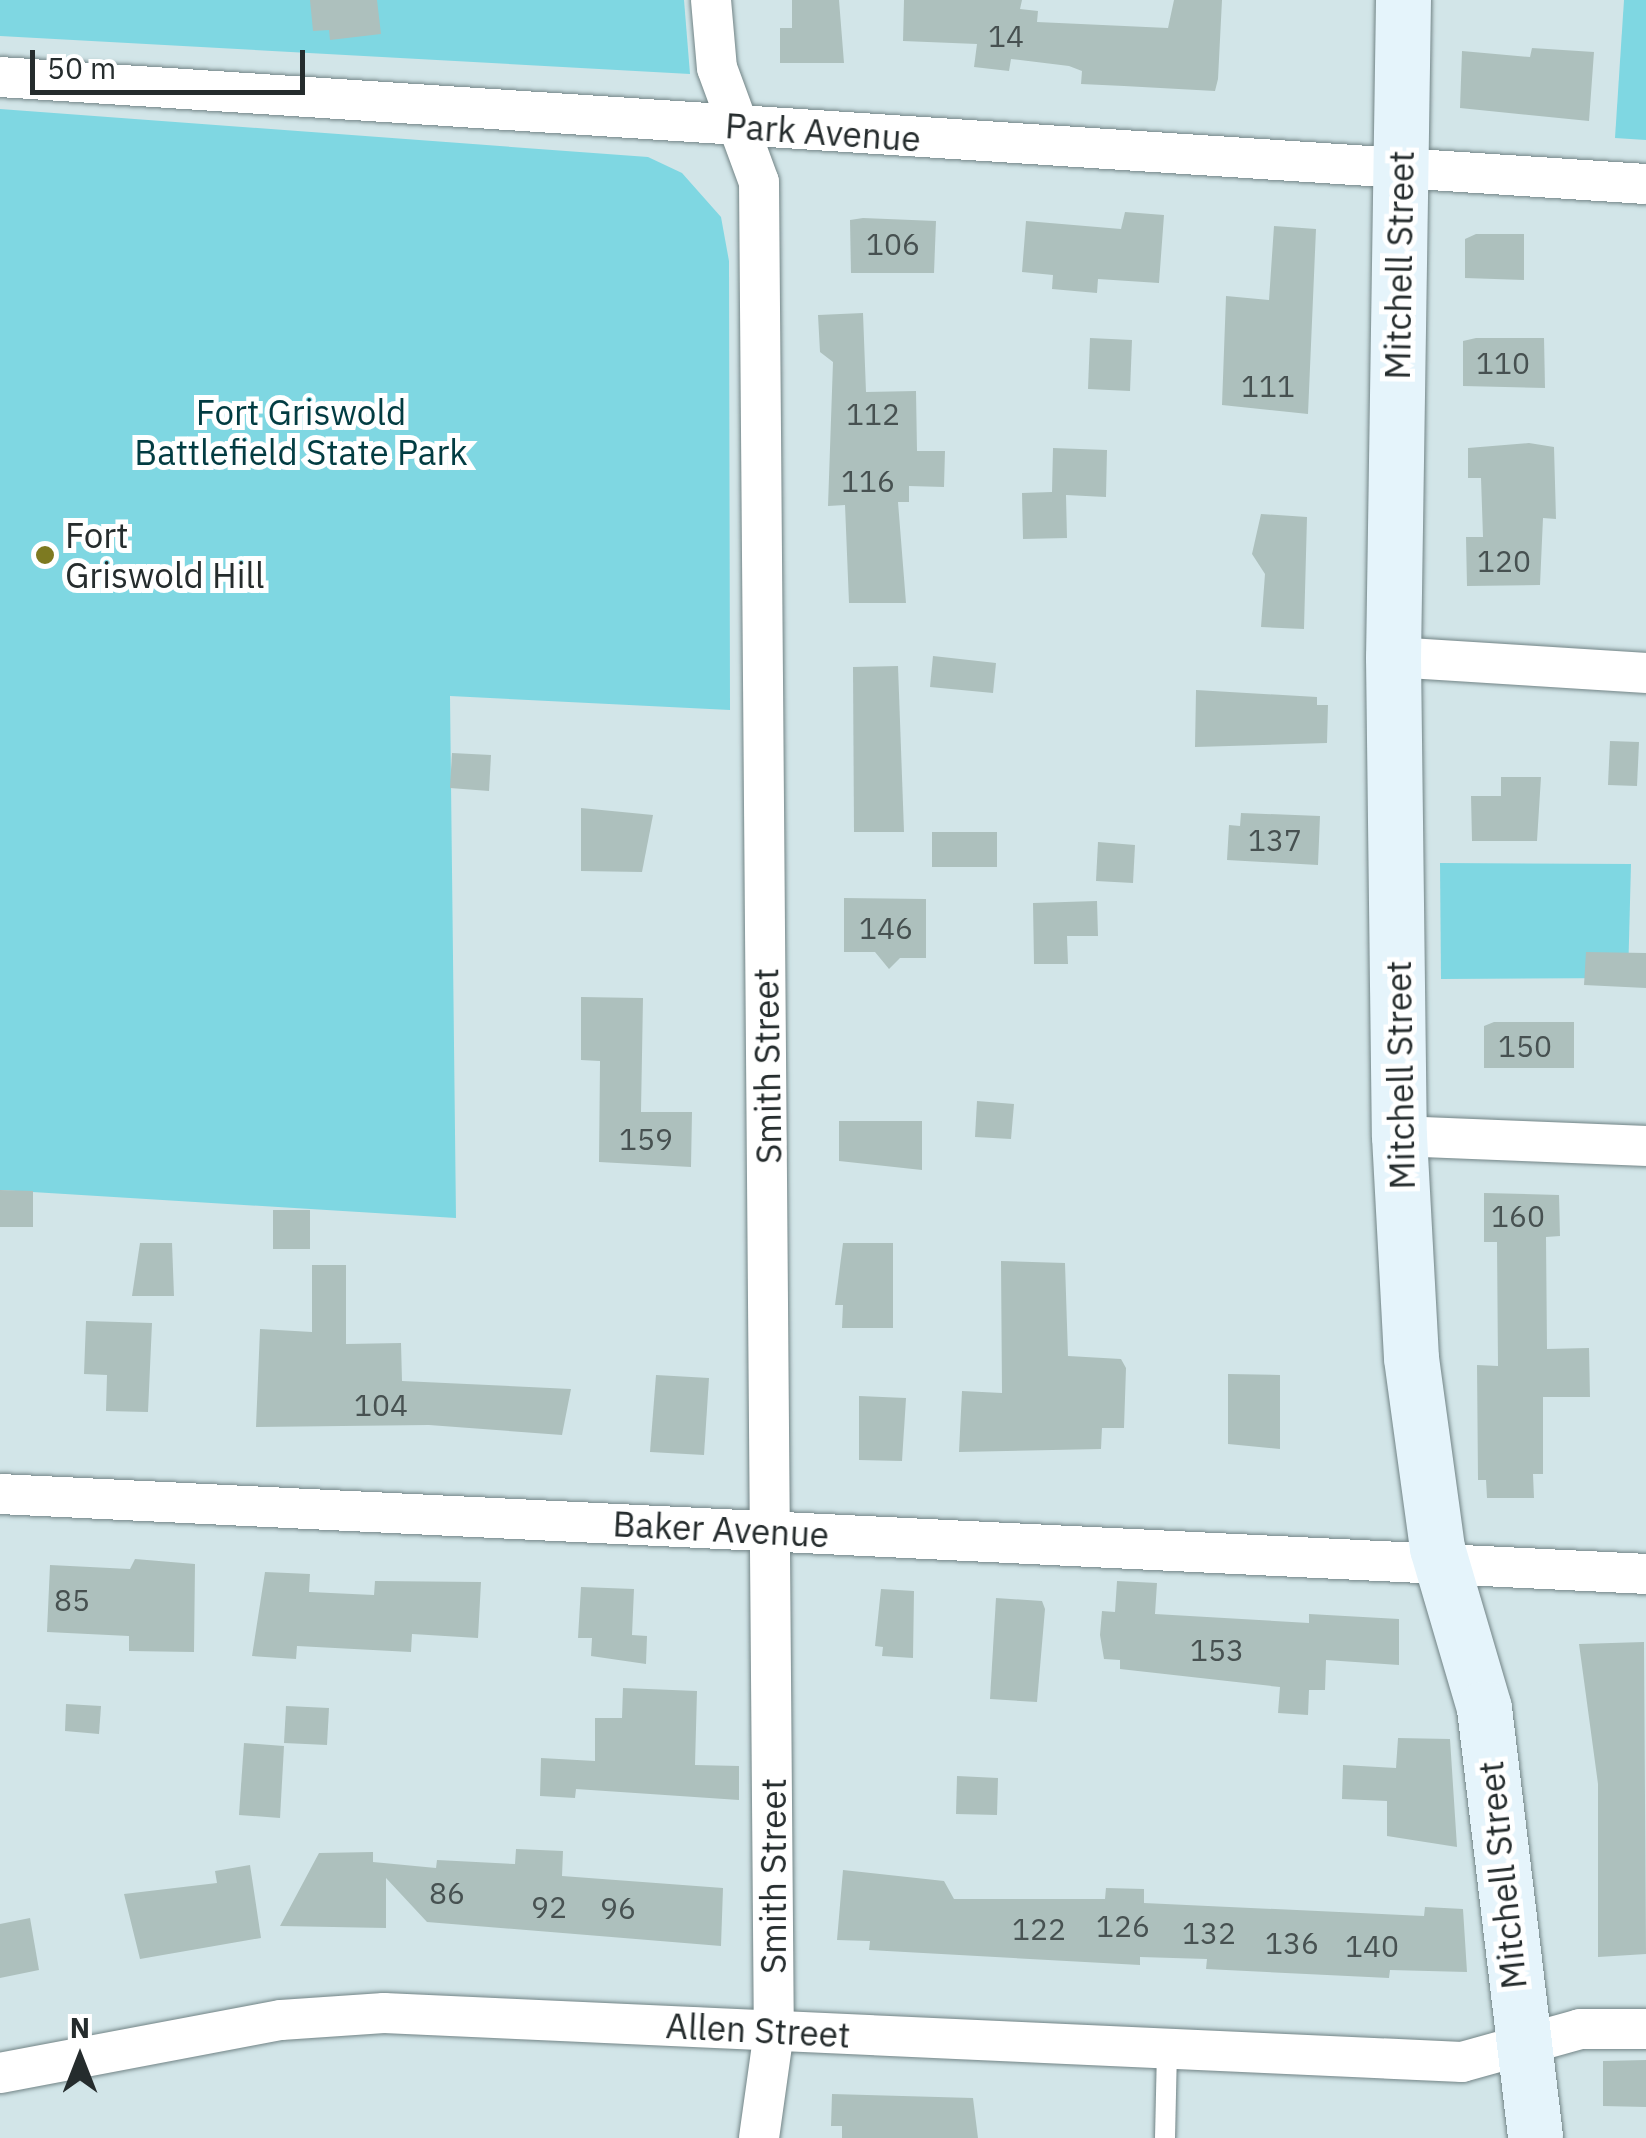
<!DOCTYPE html>
<style>
body{margin:0}
#map{position:relative;width:1646px;height:2138px;overflow:hidden;background:#d2e5e8;font-family:"IBM Plex Sans",sans-serif}
div>[style]{position:absolute}
[style*='--x']{left:calc(var(--x)*1px);top:calc(var(--y)*1px);width:calc(var(--w)*1px);rotate:calc(var(--a)*1deg)}
.green>*{inset:0;background:#7fd7e2}
.building>*{inset:0;background:#adc0bd}
.roads{filter:drop-shadow(0 0 2px #728486) drop-shadow(0 0 2px #728486)}
.lane>*{height:20px;margin:-10px;padding:0 10px;transform-origin:10px;border-radius:10px;background:#fff}
.street>*{height:40px;margin:-20px;padding:0 20px;transform-origin:20px;border-radius:20px;background:#fff}
.secondary>*{height:55px;margin:-27.5px;padding:0 27.5px;transform-origin:27.5px;border-radius:27.5px;background:#e5f4fb}
.dots>*{width:28px;height:28px;translate:-50% -50%;box-sizing:border-box;border:5px solid #fff;border-radius:50%}
span{translate:-50% -50%;white-space:nowrap;text-align:center;line-height:1.15;-webkit-text-stroke:10px #fff;paint-order:stroke}
.number-label{font-size:30px;color:#475151}
.number-label span{-webkit-text-stroke-width:0}
.street-label{font-size:35px;color:#252c2d}
.park-label{font-size:35px;color:#023c42}
.poi-label{font-size:35px;color:#252c2d}
.left{translate:0 -50%;text-align:left}
.north{position:absolute;left:30px;top:2008px;width:100px;height:100px;-webkit-text-stroke:8px #fff;paint-order:stroke;rotate:0deg;font-size:28px;font-weight:700;line-height:40px;text-align:center;color:#252c2d}
.north::after{content:'';display:block;margin:auto;width:35px;height:45px;background:#252c2d;clip-path:polygon(50% 0,100% 100%,50% 72%,0 100%)}
.scale{position:absolute;left:30px;top:50px;width:275px;height:45px;box-sizing:border-box;border:5px solid #252c2d;border-top:0;padding-left:12px;font-size:30px;line-height:35px;white-space:nowrap;color:#252c2d;-webkit-text-stroke:8px #fff;paint-order:stroke}
</style>
<div id="map">
<div class="green">
<div style="clip-path:polygon(0 0,684px 0,690px 74px,0 36px)"></div>
<div style="clip-path:polygon(1624px 0,1646px 0,1646px 140px,1615px 138px)"></div>
<div style="clip-path:polygon(0 109px,648px 157px,682px 173px,721px 217px,729px 261px,730px 710px,450px 696px,456px 1218px,0 1190px)"></div>
<div style="clip-path:polygon(1440px 863px,1631px 864px,1628px 978px,1441px 979px)"></div>
</div>
<div class="building">
<div style="clip-path:polygon(310px 0,377px 0,381px 34px,330px 40px,329px 30px,313px 31px)"></div>
<div style="clip-path:polygon(792px 0,839px 0,844px 63px,780px 63px,780px 28px,792px 28px)"></div>
<div style="clip-path:polygon(904px 0,1022px 0,1020px 9px,1038px 11px,1037px 22px,1168px 28px,1174px 0,1222px 0,1218px 79px,1215px 91px,1124px 86px,1081px 84px,1082px 71px,1069px 66px,1011px 59px,1009px 71px,974px 67px,977px 44px,903px 41px)"></div>
<div style="clip-path:polygon(1532px 48px,1594px 52px,1589px 121px,1460px 108px,1462px 51px,1530px 57px)"></div>
<div style="clip-path:polygon(1125px 212px,1164px 215px,1159px 283px,1098px 279px,1097px 293px,1052px 289px,1053px 275px,1022px 272px,1026px 221px,1121px 229px)"></div>
<div style="clip-path:polygon(863px 218px,936px 221px,934px 273px,851px 273px,850px 220px)"></div>
<div style="clip-path:polygon(1274px 226px,1316px 229px,1308px 414px,1222px 405px,1226px 296px,1269px 300px)"></div>
<div style="clip-path:polygon(1476px 234px,1524px 234px,1524px 280px,1465px 278px,1465px 239px)"></div>
<div style="clip-path:polygon(863px 313px,866px 392px,916px 391px,917px 451px,945px 451px,944px 487px,909px 486px,909px 502px,898px 502px,906px 603px,849px 603px,845px 505px,828px 506px,833px 362px,820px 352px,818px 315px)"></div>
<div style="clip-path:polygon(1090px 338px,1132px 340px,1130px 391px,1088px 389px)"></div>
<div style="clip-path:polygon(1476px 338px,1544px 338px,1545px 388px,1463px 386px,1463px 341px)"></div>
<div style="clip-path:polygon(1529px 443px,1554px 447px,1556px 519px,1543px 518px,1540px 585px,1467px 586px,1466px 537px,1483px 537px,1481px 478px,1468px 478px,1468px 448px)"></div>
<div style="clip-path:polygon(1053px 448px,1107px 450px,1106px 497px,1066px 495px,1067px 538px,1023px 539px,1022px 493px,1052px 492px)"></div>
<div style="clip-path:polygon(1261px 514px,1307px 517px,1304px 629px,1261px 627px,1265px 574px,1252px 554px)"></div>
<div style="clip-path:polygon(933px 656px,996px 663px,993px 693px,930px 687px)"></div>
<div style="clip-path:polygon(898px 666px,904px 832px,854px 832px,853px 667px)"></div>
<div style="clip-path:polygon(1196px 690px,1317px 697px,1317px 705px,1328px 705px,1327px 743px,1195px 747px)"></div>
<div style="clip-path:polygon(1610px 741px,1639px 742px,1637px 786px,1608px 785px)"></div>
<div style="clip-path:polygon(452px 753px,491px 755px,489px 791px,450px 788px)"></div>
<div style="clip-path:polygon(1501px 777px,1541px 777px,1537px 841px,1472px 841px,1471px 796px,1501px 796px)"></div>
<div style="clip-path:polygon(581px 808px,653px 815px,642px 872px,581px 871px)"></div>
<div style="clip-path:polygon(1241px 813px,1320px 816px,1318px 865px,1227px 860px,1229px 825px,1240px 826px)"></div>
<div style="clip-path:polygon(932px 832px,997px 832px,997px 867px,932px 867px)"></div>
<div style="clip-path:polygon(1098px 842px,1135px 845px,1133px 883px,1096px 881px)"></div>
<div style="clip-path:polygon(844px 898px,926px 899px,926px 958px,900px 958px,889px 969px,875px 952px,844px 952px)"></div>
<div style="clip-path:polygon(1097px 901px,1098px 936px,1067px 936px,1068px 964px,1034px 964px,1033px 903px)"></div>
<div style="clip-path:polygon(1586px 952px,1646px 953px,1646px 988px,1584px 985px)"></div>
<div style="clip-path:polygon(581px 997px,643px 998px,641px 1112px,692px 1112px,691px 1167px,599px 1162px,600px 1061px,581px 1060px)"></div>
<div style="clip-path:polygon(1494px 1022px,1574px 1022px,1574px 1068px,1484px 1068px,1484px 1026px)"></div>
<div style="clip-path:polygon(977px 1101px,1014px 1104px,1011px 1139px,975px 1137px)"></div>
<div style="clip-path:polygon(839px 1121px,922px 1121px,922px 1170px,839px 1161px)"></div>
<div style="clip-path:polygon(0 1190px,33px 1191px,33px 1227px,0 1227px)"></div>
<div style="clip-path:polygon(1484px 1193px,1559px 1195px,1560px 1236px,1546px 1237px,1547px 1349px,1589px 1348px,1590px 1397px,1543px 1397px,1543px 1474px,1533px 1474px,1534px 1498px,1487px 1498px,1486px 1480px,1478px 1480px,1477px 1365px,1498px 1366px,1497px 1242px,1484px 1242px)"></div>
<div style="clip-path:polygon(273px 1210px,310px 1210px,310px 1249px,273px 1249px)"></div>
<div style="clip-path:polygon(140px 1243px,172px 1243px,174px 1296px,132px 1296px)"></div>
<div style="clip-path:polygon(843px 1243px,893px 1243px,893px 1328px,842px 1328px,843px 1305px,835px 1305px)"></div>
<div style="clip-path:polygon(1001px 1261px,1065px 1263px,1068px 1356px,1121px 1359px,1126px 1368px,1124px 1428px,1102px 1428px,1101px 1449px,959px 1452px,962px 1391px,1002px 1393px)"></div>
<div style="clip-path:polygon(312px 1265px,346px 1265px,346px 1344px,401px 1343px,402px 1381px,571px 1389px,562px 1435px,429px 1425px,256px 1427px,260px 1329px,312px 1332px)"></div>
<div style="clip-path:polygon(86px 1321px,152px 1323px,148px 1412px,106px 1411px,107px 1375px,84px 1374px)"></div>
<div style="clip-path:polygon(1228px 1374px,1280px 1375px,1280px 1449px,1228px 1444px)"></div>
<div style="clip-path:polygon(656px 1375px,709px 1378px,704px 1455px,650px 1452px)"></div>
<div style="clip-path:polygon(859px 1396px,906px 1398px,902px 1461px,859px 1460px)"></div>
<div style="clip-path:polygon(135px 1559px,195px 1564px,194px 1652px,129px 1651px,129px 1636px,47px 1632px,50px 1565px,130px 1569px)"></div>
<div style="clip-path:polygon(265px 1572px,310px 1574px,309px 1592px,374px 1595px,375px 1581px,481px 1582px,478px 1638px,412px 1634px,411px 1652px,297px 1646px,296px 1659px,252px 1656px)"></div>
<div style="clip-path:polygon(1117px 1581px,1157px 1583px,1155px 1614px,1309px 1623px,1309px 1614px,1399px 1619px,1399px 1665px,1326px 1660px,1325px 1690px,1309px 1690px,1308px 1715px,1278px 1713px,1280px 1687px,1120px 1669px,1120px 1660px,1104px 1659px,1100px 1635px,1102px 1611px,1115px 1612px)"></div>
<div style="clip-path:polygon(581px 1587px,634px 1589px,632px 1635px,647px 1636px,646px 1664px,591px 1656px,592px 1638px,578px 1638px)"></div>
<div style="clip-path:polygon(881px 1589px,914px 1591px,913px 1658px,882px 1656px,883px 1647px,875px 1646px)"></div>
<div style="clip-path:polygon(996px 1598px,1042px 1601px,1045px 1609px,1037px 1702px,990px 1699px)"></div>
<div style="clip-path:polygon(1644px 1642px,1646px 1954px,1598px 1957px,1598px 1784px,1579px 1644px)"></div>
<div style="clip-path:polygon(623px 1688px,697px 1691px,695px 1765px,739px 1766px,739px 1800px,576px 1789px,575px 1798px,540px 1796px,541px 1758px,595px 1761px,595px 1718px,622px 1718px)"></div>
<div style="clip-path:polygon(66px 1704px,101px 1706px,99px 1734px,65px 1731px)"></div>
<div style="clip-path:polygon(286px 1706px,329px 1708px,327px 1745px,284px 1743px)"></div>
<div style="clip-path:polygon(1398px 1738px,1450px 1739px,1457px 1847px,1387px 1836px,1387px 1801px,1342px 1799px,1343px 1765px,1396px 1768px)"></div>
<div style="clip-path:polygon(244px 1743px,284px 1746px,280px 1818px,239px 1815px)"></div>
<div style="clip-path:polygon(957px 1776px,998px 1778px,997px 1815px,956px 1814px)"></div>
<div style="clip-path:polygon(516px 1849px,563px 1851px,562px 1876px,723px 1888px,721px 1946px,427px 1922px,386px 1878px,386px 1928px,280px 1926px,319px 1853px,373px 1852px,373px 1862px,436px 1868px,437px 1860px,515px 1864px)"></div>
<div style="clip-path:polygon(250px 1865px,261px 1938px,140px 1959px,124px 1894px,217px 1883px,215px 1871px)"></div>
<div style="clip-path:polygon(843px 1870px,944px 1881px,954px 1899px,1105px 1899px,1106px 1888px,1144px 1889px,1144px 1903px,1424px 1916px,1425px 1907px,1463px 1909px,1467px 1972px,1390px 1970px,1389px 1978px,1206px 1969px,1207px 1959px,1140px 1957px,1140px 1965px,869px 1950px,870px 1941px,837px 1940px)"></div>
<div style="clip-path:polygon(30px 1918px,39px 1970px,0 1978px,0 1924px)"></div>
<div style="clip-path:polygon(1646px 2060px,1646px 2107px,1603px 2106px,1603px 2061px)"></div>
<div style="clip-path:polygon(832px 2094px,973px 2098px,978px 2138px,842px 2138px,842px 2126px,831px 2126px)"></div>
</div>
<div class="roads">
<div class="lane">
<div style="--x:1165;--y:2138;--w:90;--a:-88.7"></div>
</div>
<div class="street">
<div style="--x:711;--y:0;--w:68;--a:85"></div>
<div style="--x:717;--y:68;--w:121;--a:69.8"></div>
<div style="--x:759;--y:182;--w:1849;--a:89.54"></div>
<div style="--x:774;--y:2031;--w:108;--a:98"></div>
<div style="--x:0;--y:77;--w:1649;--a:3.72"></div>
<div style="--x:1393;--y:657;--w:254;--a:3.6"></div>
<div style="--x:1399;--y:1136;--w:247;--a:2.3"></div>
<div style="--x:0;--y:1494;--w:1648;--a:2.78"></div>
<div style="--x:0;--y:2073;--w:286;--a:-10.7"></div>
<div style="--x:281;--y:2020;--w:103;--a:-3.9"></div>
<div style="--x:384;--y:2013;--w:1079;--a:2.6"></div>
<div style="--x:1462;--y:2062;--w:123;--a:-15.6"></div>
<div style="--x:1580;--y:2029;--w:66;--a:0"></div>
</div>
<div class="secondary">
<div style="--x:1403;--y:0;--w:657;--a:90.87"></div>
<div style="--x:1393;--y:657;--w:479;--a:89.3"></div>
<div style="--x:1399;--y:1136;--w:222;--a:86.9"></div>
<div style="--x:1411;--y:1358;--w:192;--a:82.2"></div>
<div style="--x:1437;--y:1548;--w:167;--a:73.6"></div>
<div style="--x:1484;--y:1708;--w:433;--a:83.2"></div>
</div>
</div>
<div class="dots">
<div style="left:45px;top:555px;background:#7d7a21"></div>
</div>
<div class="number-label">
<span style="left:1006px;top:36px">14</span>
<span style="left:893px;top:244px">106</span>
<span style="left:1503px;top:363px">110</span>
<span style="left:1268px;top:386px">111</span>
<span style="left:873px;top:414px">112</span>
<span style="left:868px;top:481px">116</span>
<span style="left:1504px;top:561px">120</span>
<span style="left:1275px;top:840px">137</span>
<span style="left:886px;top:928px">146</span>
<span style="left:1525px;top:1046px">150</span>
<span style="left:646px;top:1139px">159</span>
<span style="left:1518px;top:1216px">160</span>
<span style="left:381px;top:1405px">104</span>
<span style="left:72px;top:1600px">85</span>
<span style="left:1217px;top:1650px">153</span>
<span style="left:447px;top:1893px">86</span>
<span style="left:549px;top:1907px">92</span>
<span style="left:618px;top:1908px">96</span>
<span style="left:1123px;top:1926px">126</span>
<span style="left:1039px;top:1929px">122</span>
<span style="left:1209px;top:1933px">132</span>
<span style="left:1292px;top:1943px">136</span>
<span style="left:1372px;top:1946px">140</span>
</div>
<div class="street-label">
<span style="left:823px;top:132px;rotate:4deg">Park Avenue</span>
<span style="left:1399px;top:265px;rotate:-89deg">Mitchell Street</span>
<span style="left:767px;top:1066px;rotate:-91deg">Smith Street</span>
<span style="left:1400px;top:1075px;rotate:-91deg">Mitchell Street</span>
<span style="left:721px;top:1529px;rotate:3deg">Baker Avenue</span>
<span style="left:1502px;top:1875px;rotate:-96deg">Mitchell Street</span>
<span style="left:773px;top:1876px;rotate:-90deg">Smith Street</span>
<span style="left:758px;top:2030px;rotate:3deg">Allen Street</span>
</div>
<div class="park-label">
<span style="left:301px;top:432px">Fort Griswold<br>Battlefield State Park</span>
</div>
<div class="poi-label">
<span class="left" style="left:65px;top:555px">Fort<br>Griswold Hill</span>
</div>
<div class="north">N</div>
<div class="scale">50 m</div>
</div>
